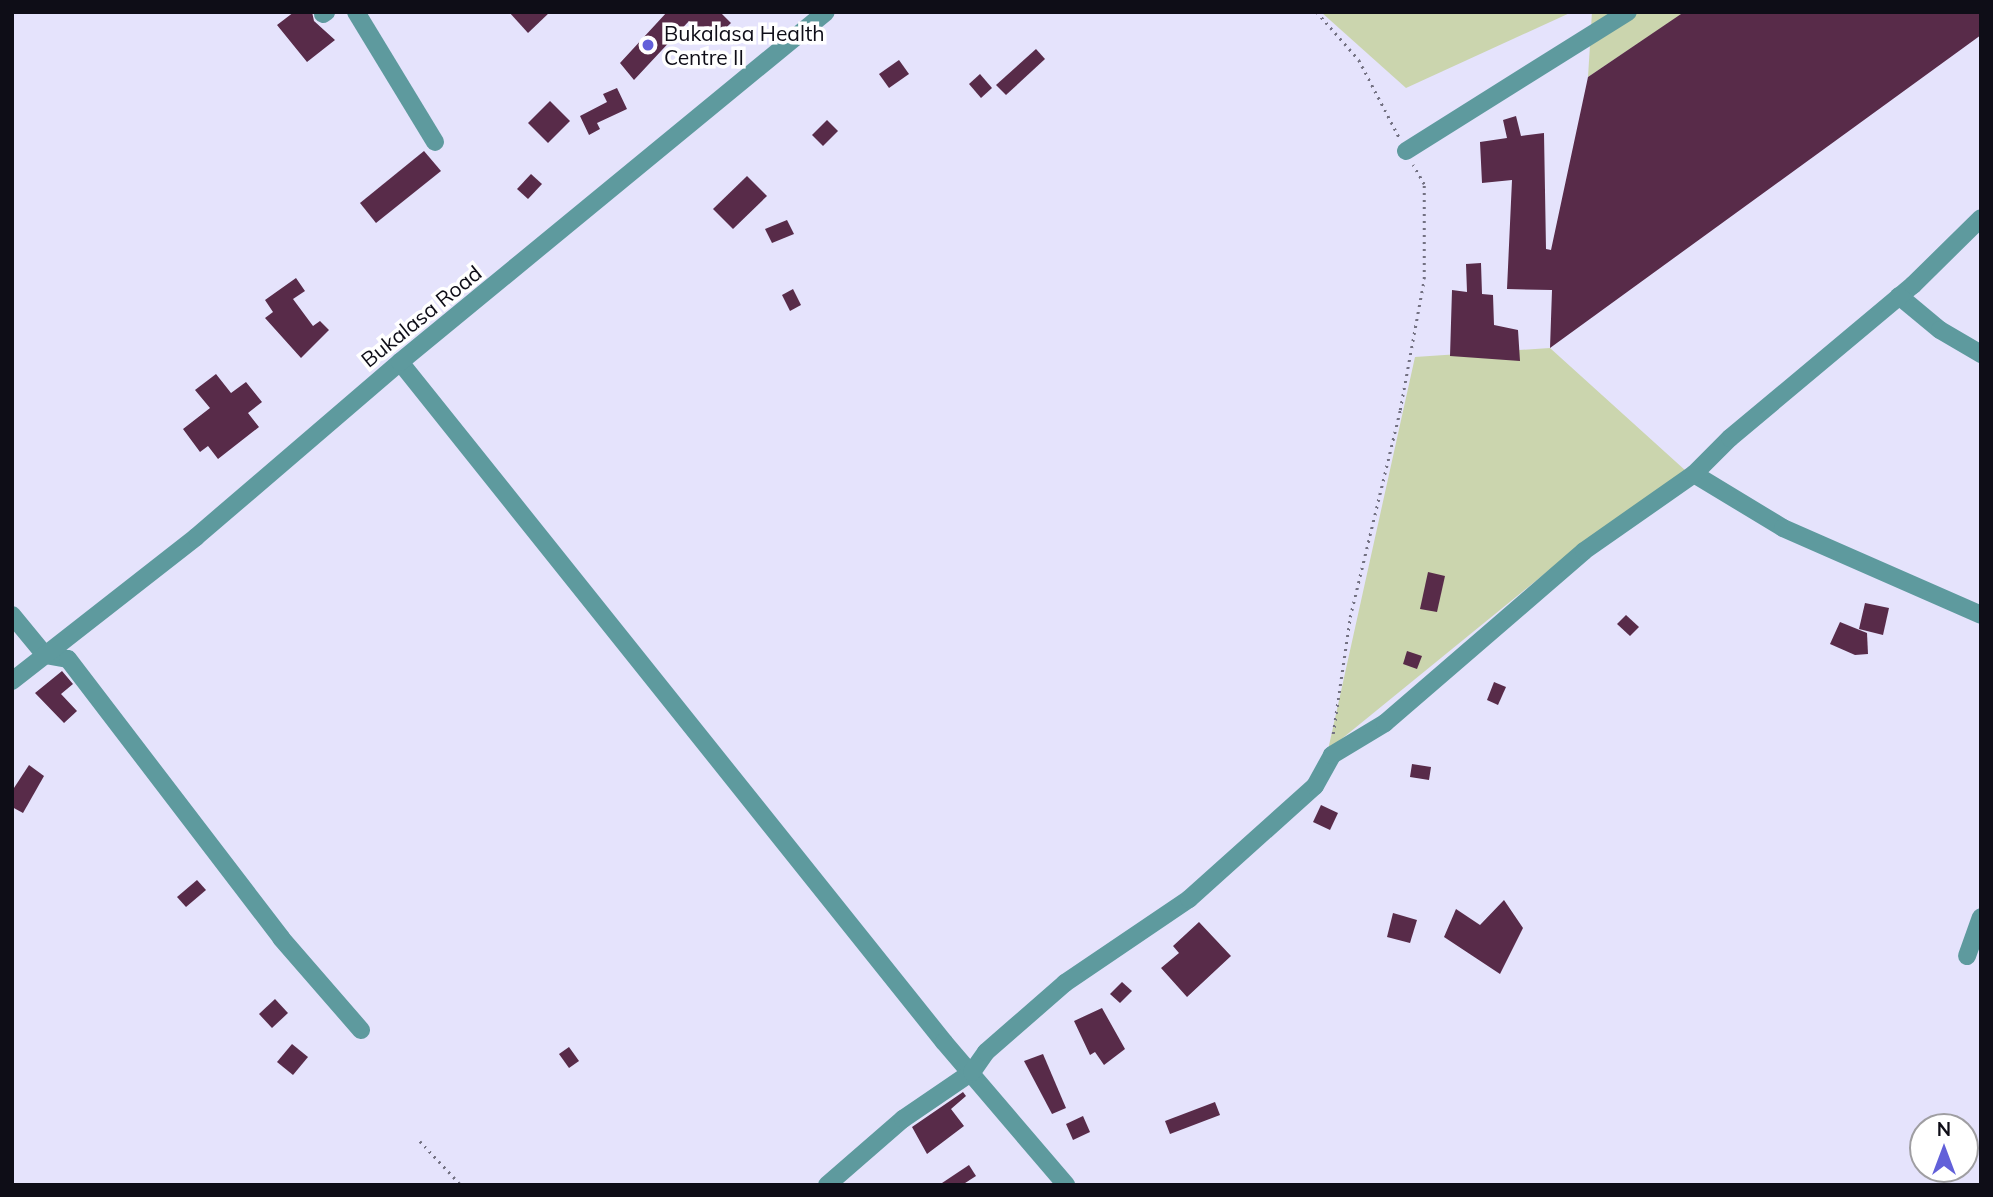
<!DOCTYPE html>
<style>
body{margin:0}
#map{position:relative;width:1993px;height:1197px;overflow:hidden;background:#e5e3fc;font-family:Mulish,sans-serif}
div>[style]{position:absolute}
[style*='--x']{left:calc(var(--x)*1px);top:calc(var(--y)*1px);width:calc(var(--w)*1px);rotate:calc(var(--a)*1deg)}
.green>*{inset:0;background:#cbd5ae}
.building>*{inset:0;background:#582b49}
.path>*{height:2.5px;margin-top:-1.25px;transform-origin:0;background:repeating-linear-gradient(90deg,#737182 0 2px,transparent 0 7px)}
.minor>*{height:18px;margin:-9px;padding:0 9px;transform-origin:9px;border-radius:9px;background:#5e9a9e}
.dots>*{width:19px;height:19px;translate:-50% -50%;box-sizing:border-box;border:4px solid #fff;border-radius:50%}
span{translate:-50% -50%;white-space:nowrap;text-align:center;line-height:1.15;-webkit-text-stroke:7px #fff;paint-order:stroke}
.poi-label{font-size:21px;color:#0e0d17}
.left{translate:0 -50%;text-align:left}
.street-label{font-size:21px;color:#0e0d17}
.frame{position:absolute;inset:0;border:14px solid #0e0d17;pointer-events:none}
.north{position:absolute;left:1909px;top:1113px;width:70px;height:70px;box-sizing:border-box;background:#fff;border:2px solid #9f9ea2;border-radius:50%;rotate:0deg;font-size:19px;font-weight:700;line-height:28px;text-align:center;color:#0e0d17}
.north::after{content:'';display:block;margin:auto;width:24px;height:32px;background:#6260d9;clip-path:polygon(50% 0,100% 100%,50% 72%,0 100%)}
</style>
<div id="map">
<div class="green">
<div style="clip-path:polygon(1321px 12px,1572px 12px,1406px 88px)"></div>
<div style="clip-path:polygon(1592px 12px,1685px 12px,1588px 77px)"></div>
<div style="clip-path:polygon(1550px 348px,1686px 471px,1581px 544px,1328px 750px,1415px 357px)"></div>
</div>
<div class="building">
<div style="clip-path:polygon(294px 12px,312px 12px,314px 21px,335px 40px,307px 62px,277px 25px)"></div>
<div style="clip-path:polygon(509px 12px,550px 12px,528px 33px)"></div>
<div style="clip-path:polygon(667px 12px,720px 12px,731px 23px,710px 43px,689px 21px,634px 80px,620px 63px)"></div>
<div style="clip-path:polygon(1684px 12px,1981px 12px,1981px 35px,1550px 348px,1552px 290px,1507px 289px,1512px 180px,1482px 183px,1480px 142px,1507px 138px,1503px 120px,1516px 116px,1521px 136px,1544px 133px,1546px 249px,1551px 250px,1588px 77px)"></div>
<div style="clip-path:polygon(1036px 49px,1045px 59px,1006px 95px,996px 85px)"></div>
<div style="clip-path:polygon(899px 60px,909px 74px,889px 88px,879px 74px)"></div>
<div style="clip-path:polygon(980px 74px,992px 88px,981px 98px,969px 84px)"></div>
<div style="clip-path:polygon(617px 88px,627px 109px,597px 123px,600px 129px,589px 135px,580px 116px,607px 102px,603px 94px)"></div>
<div style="clip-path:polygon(550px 101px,570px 121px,548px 143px,528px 123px)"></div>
<div style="clip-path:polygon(827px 120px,838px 131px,823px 146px,812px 135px)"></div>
<div style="clip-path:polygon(424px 151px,441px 171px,376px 223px,360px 203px)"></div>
<div style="clip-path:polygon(531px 174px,542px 184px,528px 199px,517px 189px)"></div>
<div style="clip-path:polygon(747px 176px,767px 196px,733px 229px,713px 209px)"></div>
<div style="clip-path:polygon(787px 220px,794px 234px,772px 243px,765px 229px)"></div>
<div style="clip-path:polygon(1481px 263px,1482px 294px,1493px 295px,1494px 325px,1518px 330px,1520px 361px,1450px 356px,1452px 290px,1467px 292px,1466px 264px)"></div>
<div style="clip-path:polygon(296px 278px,305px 291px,293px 299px,313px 326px,320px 321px,329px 330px,301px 358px,265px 318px,273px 312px,265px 300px)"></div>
<div style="clip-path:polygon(793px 289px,801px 305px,790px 311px,782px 295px)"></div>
<div style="clip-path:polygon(216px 374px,231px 393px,246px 382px,262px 402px,248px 413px,259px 427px,218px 459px,208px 446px,200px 452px,183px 429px,210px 408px,195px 390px)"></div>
<div style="clip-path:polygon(1428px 572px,1445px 576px,1437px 612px,1420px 609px)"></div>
<div style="clip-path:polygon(1865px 603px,1889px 608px,1883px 635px,1859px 629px)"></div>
<div style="clip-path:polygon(1626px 615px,1639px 627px,1630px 636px,1617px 624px)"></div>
<div style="clip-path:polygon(1840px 622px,1867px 633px,1868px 654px,1855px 655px,1830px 644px)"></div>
<div style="clip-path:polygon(1407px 651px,1422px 656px,1417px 669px,1403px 664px)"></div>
<div style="clip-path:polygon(62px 671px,73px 684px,61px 694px,77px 711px,64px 723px,35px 693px)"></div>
<div style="clip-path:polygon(1494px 682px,1506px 687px,1498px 705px,1487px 700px)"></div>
<div style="clip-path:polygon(1412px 764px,1431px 767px,1429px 780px,1410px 777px)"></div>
<div style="clip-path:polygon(29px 765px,44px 776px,23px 813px,12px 807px,12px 791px)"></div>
<div style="clip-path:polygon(1321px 805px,1338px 813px,1330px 830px,1313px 822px)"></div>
<div style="clip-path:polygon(197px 880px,206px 890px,186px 907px,177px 897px)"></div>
<div style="clip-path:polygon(1504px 900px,1523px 928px,1500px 974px,1444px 937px,1456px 909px,1480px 925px)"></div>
<div style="clip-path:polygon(1393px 913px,1417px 920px,1410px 943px,1387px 937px)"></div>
<div style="clip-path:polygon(1199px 922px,1231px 956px,1187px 997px,1161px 968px,1179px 953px,1173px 946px)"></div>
<div style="clip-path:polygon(1122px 982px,1132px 991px,1120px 1003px,1110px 994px)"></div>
<div style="clip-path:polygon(275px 999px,288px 1013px,272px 1028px,259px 1014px)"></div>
<div style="clip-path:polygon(1102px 1008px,1125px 1049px,1104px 1065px,1095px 1052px,1090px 1055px,1074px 1021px)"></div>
<div style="clip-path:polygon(292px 1044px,308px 1057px,293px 1075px,277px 1062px)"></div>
<div style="clip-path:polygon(569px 1047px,579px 1061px,569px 1068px,559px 1054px)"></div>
<div style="clip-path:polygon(1043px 1054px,1066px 1108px,1052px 1114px,1024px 1061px)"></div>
<div style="clip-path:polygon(963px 1092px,966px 1096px,951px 1109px,964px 1126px,927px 1154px,912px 1127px)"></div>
<div style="clip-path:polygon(1215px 1102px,1220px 1115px,1170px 1134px,1165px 1121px)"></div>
<div style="clip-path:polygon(1083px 1116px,1090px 1132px,1073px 1140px,1066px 1124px)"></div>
<div style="clip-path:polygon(969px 1165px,976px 1176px,962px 1185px,939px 1185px)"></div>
</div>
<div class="path">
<div style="--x:1317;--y:12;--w:64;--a:48.8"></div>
<div style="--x:1359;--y:60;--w:87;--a:62.5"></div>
<div style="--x:1333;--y:734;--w:118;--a:-81.7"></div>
<div style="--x:1350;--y:617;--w:213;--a:-76.4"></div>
<div style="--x:1400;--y:410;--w:133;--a:-79.6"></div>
<div style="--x:1424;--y:279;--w:95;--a:-90"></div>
<div style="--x:1424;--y:184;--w:22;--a:-120"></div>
<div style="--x:420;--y:1141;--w:60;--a:47"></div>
</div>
<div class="minor">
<div style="--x:356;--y:12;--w:152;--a:58.7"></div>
<div style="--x:323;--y:14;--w:4;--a:-34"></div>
<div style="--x:1406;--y:151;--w:262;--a:-32.1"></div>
<div style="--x:1899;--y:296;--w:53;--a:39.7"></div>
<div style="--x:1940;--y:330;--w:48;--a:30.3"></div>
<div style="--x:400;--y:362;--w:871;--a:51.34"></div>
<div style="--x:944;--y:1042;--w:188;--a:49.5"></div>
<div style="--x:1694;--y:474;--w:104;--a:31.2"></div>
<div style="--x:1783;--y:528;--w:216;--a:23.7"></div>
<div style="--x:12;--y:615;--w:52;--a:50.5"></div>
<div style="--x:45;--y:655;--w:23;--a:10"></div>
<div style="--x:68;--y:659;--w:351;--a:52.6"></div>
<div style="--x:281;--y:938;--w:122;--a:49"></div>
<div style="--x:12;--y:681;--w:234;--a:-38"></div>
<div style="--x:196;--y:537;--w:269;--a:-40.6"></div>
<div style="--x:400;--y:362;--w:551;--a:-39.41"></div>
<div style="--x:1967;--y:956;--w:41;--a:-70.3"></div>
<div style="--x:827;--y:1185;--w:101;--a:-41"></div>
<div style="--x:903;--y:1119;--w:83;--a:-34.3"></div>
<div style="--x:972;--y:1072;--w:24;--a:-55"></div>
<div style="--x:986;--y:1052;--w:105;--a:-41.1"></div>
<div style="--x:1065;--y:983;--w:150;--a:-34.1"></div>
<div style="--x:1189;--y:899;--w:169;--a:-41.9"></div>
<div style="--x:1315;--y:786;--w:35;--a:-61"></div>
<div style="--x:1332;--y:755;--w:62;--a:-31.1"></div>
<div style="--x:1385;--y:723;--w:263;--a:-40.8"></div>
<div style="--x:1584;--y:551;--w:134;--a:-35"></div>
<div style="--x:1694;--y:474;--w:51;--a:-45"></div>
<div style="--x:1730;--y:438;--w:239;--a:-39.9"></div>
<div style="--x:1913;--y:285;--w:95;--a:-44.6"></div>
</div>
<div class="dots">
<div style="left:648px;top:45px;background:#6260d9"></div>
</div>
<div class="poi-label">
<span class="left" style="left:664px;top:45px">Bukalasa Health<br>Centre II</span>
</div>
<div class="street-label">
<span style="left:421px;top:316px;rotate:-39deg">Bukalasa Road</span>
</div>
<div class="frame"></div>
<div class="north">N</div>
</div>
